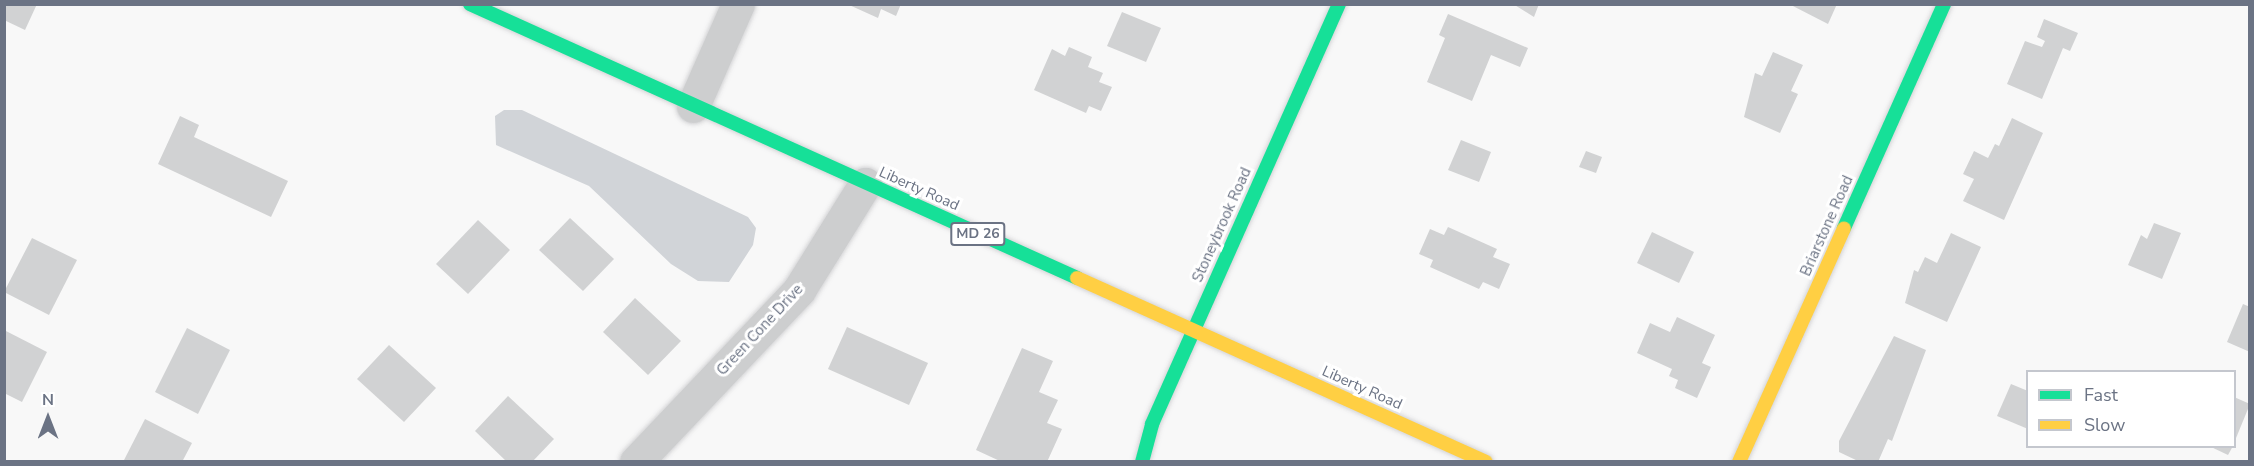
<!DOCTYPE html>
<style>
body{margin:0}
#map{position:relative;width:2254px;height:466px;overflow:hidden;background:#f8f8f8;font-family:"Nunito Sans",sans-serif}
div>[style]{position:absolute}
[style*='--x']{left:calc(var(--x)*1px);top:calc(var(--y)*1px);width:calc(var(--w)*1px);rotate:calc(var(--a)*1deg)}
.water>*{inset:0;background:#d1d4d8}
.building>*{inset:0;background:#d1d2d3}
.roads{filter:drop-shadow(0 0 2px #d4d4d6) drop-shadow(0 0 2px #d4d4d6)}
.street>*{height:33px;margin:-16.5px;padding:0 16.5px;transform-origin:16.5px;border-radius:16.5px;background:#cdcecf}
.fast>*{height:14px;margin:-7px;padding:0 7px;transform-origin:7px;border-radius:7px;background:#16e098}
.slow>*{height:14px;margin:-7px;padding:0 7px;transform-origin:7px;border-radius:7px;background:#ffcf43}
span{translate:-50% -50%;white-space:nowrap;text-align:center;line-height:1.15;-webkit-text-stroke:6px #fff;paint-order:stroke}
.shield-label span{padding:2px 4px;background:#fff;border:2px solid;border-radius:4px;-webkit-text-stroke-width:0}
.shield-label{font-size:14px;color:#6b7384;font-weight:700}
.street-label{font-size:15px;color:#6b7384}
.frame{position:absolute;inset:0;border:6px solid #6b7384;pointer-events:none}
.legend{position:absolute;left:2026px;top:370px;width:210px;height:78px;box-sizing:border-box;background:#fff;border:2px solid #c4c7ce;margin:0;padding:8px 10px;list-style:none;font-size:18px;color:#6b7384}
.legend li{display:flex;align-items:center;gap:12px;height:30px}
.legend b{width:30px;border:2px solid #c4c7ce}
.north{position:absolute;left:18px;top:388px;width:60px;height:60px;-webkit-text-stroke:4px #fff;paint-order:stroke;rotate:0deg;font-size:16px;font-weight:700;line-height:24px;text-align:center;color:#6b7384}
.north::after{content:'';display:block;margin:auto;width:21px;height:27px;background:#6b7384;clip-path:polygon(50% 0,100% 100%,50% 72%,0 100%)}
</style>
<div id="map">
<div class="water">
<div style="clip-path:polygon(504px 110px,522px 110px,748px 217px,756px 228px,753px 245px,729px 282px,698px 281px,671px 264px,589px 186px,496px 145px,495px 116px)"></div>
</div>
<div class="building">
<div style="clip-path:polygon(4px 4px,37px 4px,25px 30px,4px 20px)"></div>
<div style="clip-path:polygon(847px 4px,901px 4px,896px 16px,881px 9px,878px 18px)"></div>
<div style="clip-path:polygon(1513px 4px,1539px 4px,1534px 17px)"></div>
<div style="clip-path:polygon(1789px 4px,1837px 4px,1828px 24px)"></div>
<div style="clip-path:polygon(1122px 12px,1161px 28px,1146px 62px,1107px 46px)"></div>
<div style="clip-path:polygon(1448px 14px,1528px 48px,1520px 67px,1491px 55px,1472px 101px,1427px 82px,1445px 38px,1439px 35px)"></div>
<div style="clip-path:polygon(2044px 19px,2078px 33px,2070px 51px,2063px 48px,2042px 99px,2007px 84px,2025px 41px,2042px 47px,2045px 41px,2037px 37px)"></div>
<div style="clip-path:polygon(1069px 47px,1092px 57px,1088px 67px,1103px 73px,1099px 82px,1112px 87px,1101px 111px,1089px 106px,1086px 113px,1034px 90px,1052px 49px,1065px 56px)"></div>
<div style="clip-path:polygon(1773px 52px,1803px 65px,1791px 91px,1798px 94px,1780px 133px,1744px 117px,1755px 73px,1762px 76px)"></div>
<div style="clip-path:polygon(180px 116px,199px 125px,194px 137px,288px 181px,271px 217px,158px 164px)"></div>
<div style="clip-path:polygon(2012px 118px,2043px 133px,2004px 220px,1963px 201px,1974px 179px,1963px 174px,1974px 151px,1988px 158px,1995px 144px,1999px 146px)"></div>
<div style="clip-path:polygon(1461px 140px,1491px 152px,1479px 182px,1448px 170px)"></div>
<div style="clip-path:polygon(1586px 151px,1602px 157px,1596px 173px,1579px 167px)"></div>
<div style="clip-path:polygon(570px 218px,614px 259px,583px 291px,539px 250px)"></div>
<div style="clip-path:polygon(478px 220px,510px 250px,468px 294px,436px 264px)"></div>
<div style="clip-path:polygon(2154px 223px,2181px 233px,2162px 279px,2128px 265px,2141px 235px,2147px 239px)"></div>
<div style="clip-path:polygon(1448px 227px,1497px 249px,1493px 257px,1510px 264px,1499px 289px,1483px 282px,1479px 289px,1430px 267px,1433px 260px,1419px 254px,1430px 229px,1444px 235px)"></div>
<div style="clip-path:polygon(1652px 232px,1694px 252px,1679px 283px,1637px 263px)"></div>
<div style="clip-path:polygon(1951px 233px,1981px 247px,1947px 322px,1905px 303px,1914px 270px,1918px 272px,1925px 257px,1937px 263px)"></div>
<div style="clip-path:polygon(32px 238px,77px 260px,49px 315px,4px 292px)"></div>
<div style="clip-path:polygon(635px 298px,681px 341px,648px 375px,603px 332px)"></div>
<div style="clip-path:polygon(2243px 304px,2250px 307px,2250px 352px,2227px 342px)"></div>
<div style="clip-path:polygon(1677px 317px,1715px 335px,1702px 363px,1711px 367px,1697px 398px,1675px 388px,1678px 380px,1669px 376px,1672px 369px,1637px 353px,1650px 323px,1670px 332px)"></div>
<div style="clip-path:polygon(847px 327px,928px 363px,909px 405px,828px 369px)"></div>
<div style="clip-path:polygon(187px 328px,230px 350px,198px 414px,155px 392px)"></div>
<div style="clip-path:polygon(4px 330px,47px 352px,22px 402px,4px 393px)"></div>
<div style="clip-path:polygon(1894px 336px,1926px 350px,1892px 441px,1888px 439px,1878px 462px,1860px 462px,1839px 452px,1839px 441px)"></div>
<div style="clip-path:polygon(389px 345px,436px 388px,404px 422px,357px 379px)"></div>
<div style="clip-path:polygon(1022px 348px,1053px 361px,1039px 392px,1058px 400px,1047px 423px,1062px 429px,1047px 462px,1002px 462px,976px 450px)"></div>
<div style="clip-path:polygon(2011px 384px,2028px 391px,2028px 429px,1997px 416px)"></div>
<div style="clip-path:polygon(508px 396px,554px 439px,532px 462px,507px 462px,475px 431px)"></div>
<div style="clip-path:polygon(2234px 397px,2250px 404px,2234px 443px)"></div>
<div style="clip-path:polygon(145px 419px,192px 443px,182px 462px,123px 462px)"></div>
<div style="clip-path:polygon(2209px 446px,2233px 446px,2228px 455px)"></div>
</div>
<div class="roads">
<div class="street">
<div style="--x:693;--y:106;--w:111;--a:-66.2"></div>
<div style="--x:636;--y:462;--w:237;--a:-46.5"></div>
<div style="--x:799;--y:290;--w:125;--a:-58.1"></div>
</div>
<div class="fast">
<div style="--x:470;--y:4;--w:666;--a:24.29"></div>
<div style="--x:1844;--y:228;--w:245;--a:-65.9"></div>
<div style="--x:1142;--y:462;--w:39;--a:-75"></div>
<div style="--x:1152;--y:424;--w:460;--a:-66"></div>
</div>
<div class="slow">
<div style="--x:1077;--y:278;--w:448;--a:24.2"></div>
<div style="--x:1739;--y:462;--w:256;--a:-65.8"></div>
</div>
</div>
<div class="shield-label">
<span style="left:978px;top:234px">MD 26</span>
</div>
<div class="street-label">
<span style="left:919px;top:189px;rotate:24deg">Liberty Road</span>
<span style="left:1222px;top:225px;rotate:-66deg">Stoneybrook Road</span>
<span style="left:1827px;top:226px;rotate:-66deg">Briarstone Road</span>
<span style="left:760px;top:330px;rotate:-47deg">Green Cone Drive</span>
<span style="left:1362px;top:388px;rotate:24deg">Liberty Road</span>
</div>
<div class="frame"></div>
<ul class="legend">
<li><b style="height:8px;background:#16e098"></b>Fast</li>
<li><b style="height:8px;background:#ffcf43"></b>Slow</li>
</ul>
<div class="north">N</div>
</div>
